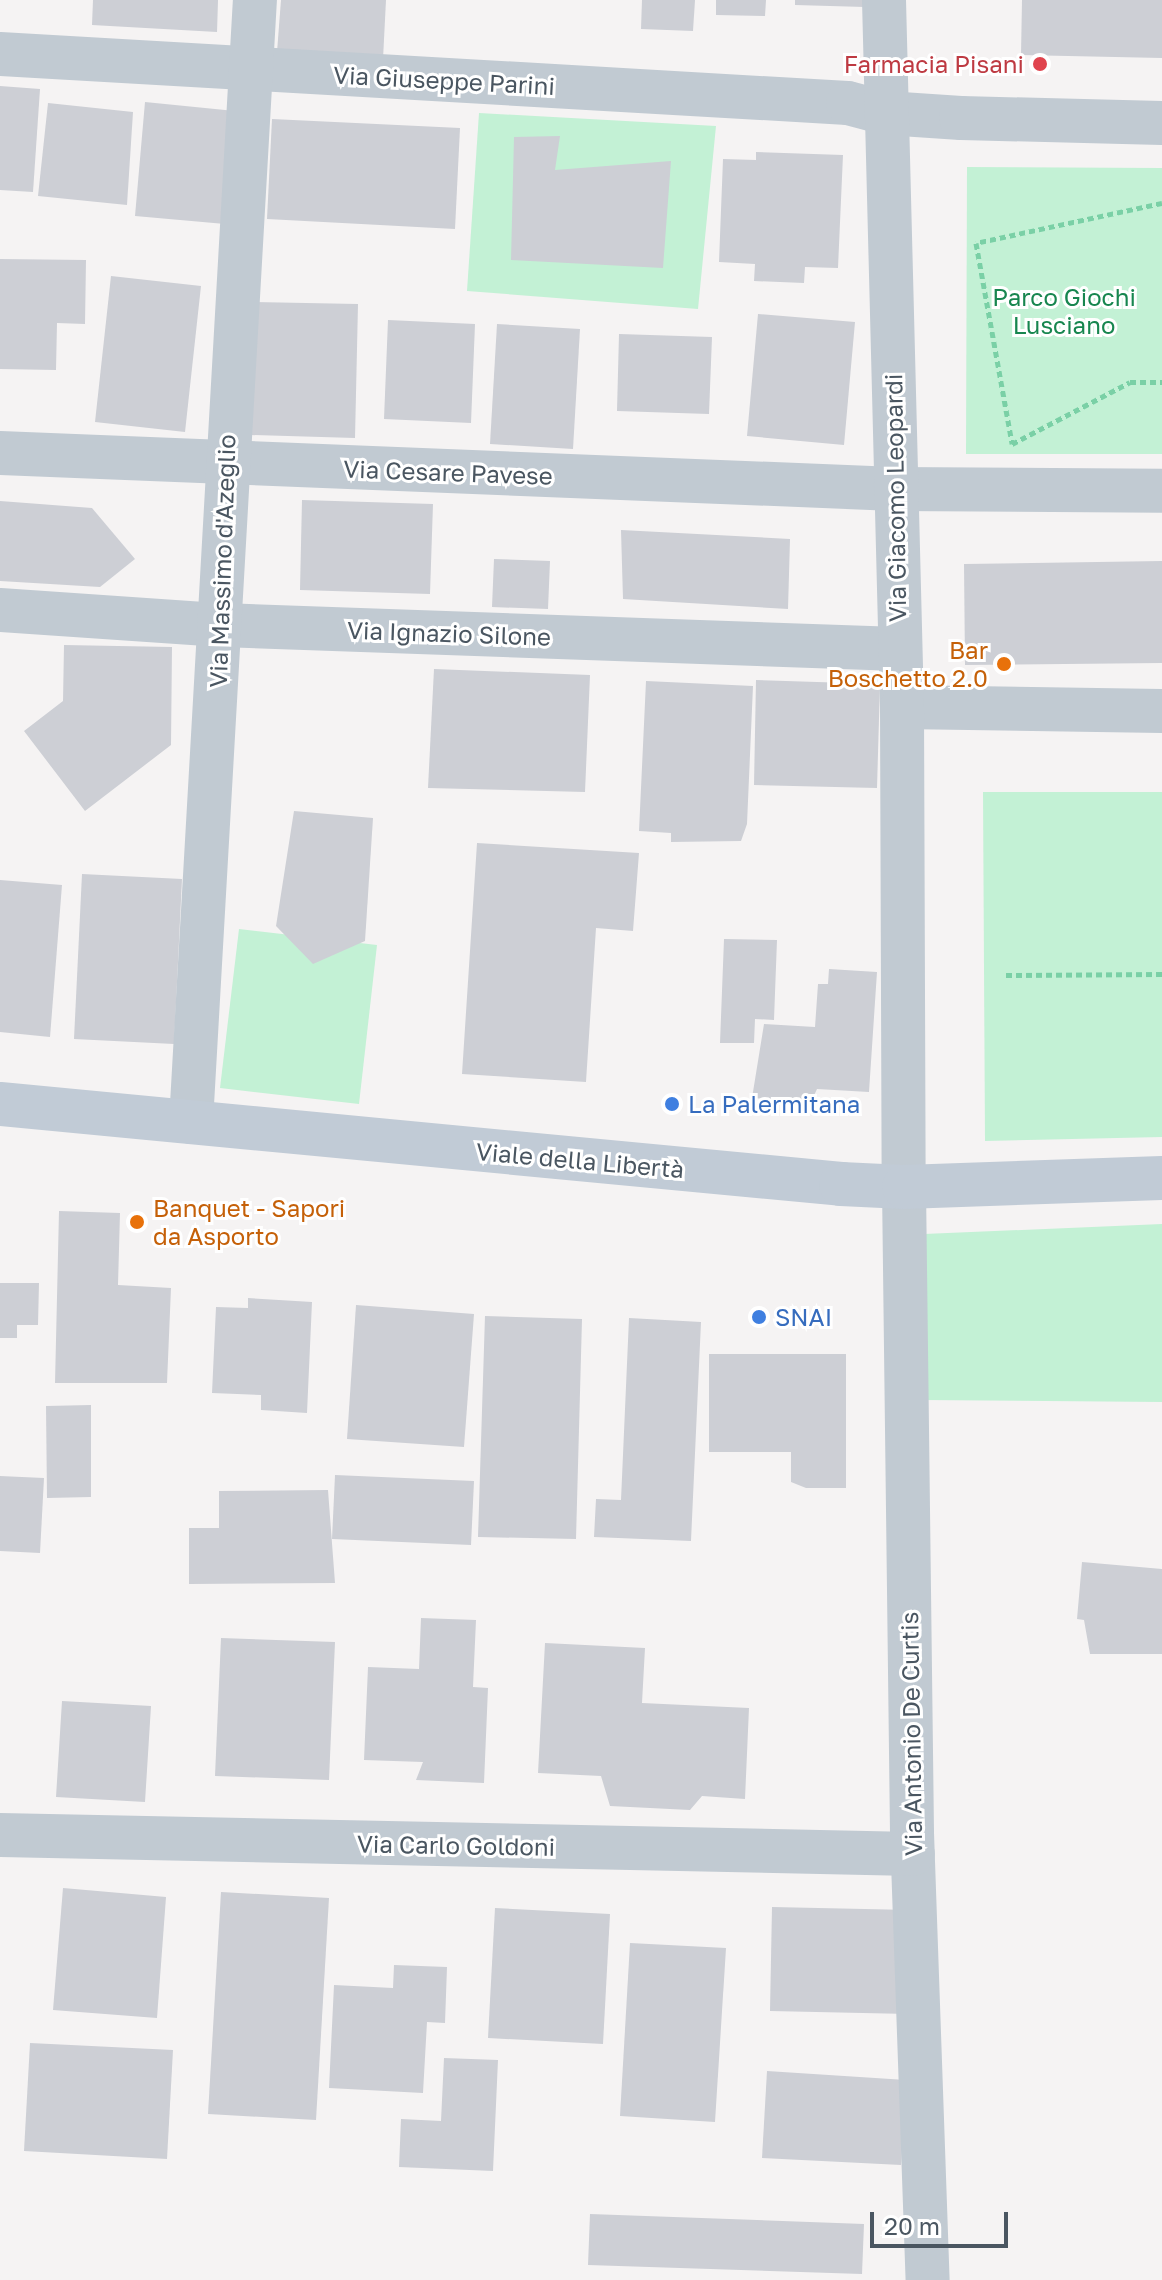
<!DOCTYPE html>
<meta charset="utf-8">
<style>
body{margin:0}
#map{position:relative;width:1162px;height:2280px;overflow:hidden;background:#f5f3f3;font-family:"Golos Text",sans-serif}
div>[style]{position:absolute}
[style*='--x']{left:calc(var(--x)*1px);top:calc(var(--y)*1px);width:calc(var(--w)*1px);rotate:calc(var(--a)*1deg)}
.green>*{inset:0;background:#c3f1d5}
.building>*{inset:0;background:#cdcfd5}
.path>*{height:5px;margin-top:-2.5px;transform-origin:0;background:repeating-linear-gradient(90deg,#7ad0a6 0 6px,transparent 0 10px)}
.minor>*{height:44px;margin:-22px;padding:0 22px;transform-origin:22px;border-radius:22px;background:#c1cad2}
.tertiary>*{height:44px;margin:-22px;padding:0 22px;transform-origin:22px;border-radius:22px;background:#c1cad2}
.secondary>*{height:44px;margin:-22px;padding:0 22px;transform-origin:22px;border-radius:22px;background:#c1cbd6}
.dots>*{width:22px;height:22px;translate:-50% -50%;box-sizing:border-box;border:4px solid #fff;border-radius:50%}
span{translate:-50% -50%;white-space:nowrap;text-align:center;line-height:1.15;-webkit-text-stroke:6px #fff;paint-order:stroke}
.health-label{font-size:24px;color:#be3a42}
.right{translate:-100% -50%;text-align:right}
.street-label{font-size:24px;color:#4a5661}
.park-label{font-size:24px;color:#17864f}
.food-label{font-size:24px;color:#c56008}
.left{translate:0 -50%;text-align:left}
.shop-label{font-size:24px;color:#366cbe}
.scale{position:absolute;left:870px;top:2212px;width:138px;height:36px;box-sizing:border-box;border:4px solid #4a5661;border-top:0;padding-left:10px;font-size:24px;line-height:28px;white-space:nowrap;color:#4a5661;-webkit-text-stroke:6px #fff;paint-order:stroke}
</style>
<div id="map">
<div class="green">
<div style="clip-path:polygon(479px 113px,716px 126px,698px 309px,467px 291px)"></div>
<div style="clip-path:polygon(967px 167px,1162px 168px,1162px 454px,966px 454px)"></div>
<div style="clip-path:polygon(983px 792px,1162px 792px,1162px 1137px,985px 1141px)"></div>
<div style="clip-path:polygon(239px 929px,377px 945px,359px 1104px,220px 1088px)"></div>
<div style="clip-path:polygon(1162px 1224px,1162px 1402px,921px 1400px,924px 1234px)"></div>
</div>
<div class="building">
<div style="clip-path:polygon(93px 0,218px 0,217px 32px,92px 25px)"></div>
<div style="clip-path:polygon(281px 0,386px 0,383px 59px,277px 52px)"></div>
<div style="clip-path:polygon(642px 0,695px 0,693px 31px,641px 29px)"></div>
<div style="clip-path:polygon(716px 0,766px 0,765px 16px,716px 15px)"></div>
<div style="clip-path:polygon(795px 0,865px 0,865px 7px,795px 5px)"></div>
<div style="clip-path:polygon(1022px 0,1162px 0,1162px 58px,1021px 55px)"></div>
<div style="clip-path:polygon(0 86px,40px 89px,33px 192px,0 190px)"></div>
<div style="clip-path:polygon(145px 102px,235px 111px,225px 224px,135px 216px)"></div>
<div style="clip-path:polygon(48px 103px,133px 112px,127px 205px,38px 196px)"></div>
<div style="clip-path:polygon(272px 119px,460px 128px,455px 229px,267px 219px)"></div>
<div style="clip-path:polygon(560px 136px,555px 170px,671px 161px,663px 268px,511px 260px,514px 137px)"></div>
<div style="clip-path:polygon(756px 152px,843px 155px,838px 268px,805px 267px,804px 283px,754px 281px,755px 264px,719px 262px,723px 159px,756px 160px)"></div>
<div style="clip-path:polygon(0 259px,86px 260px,85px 324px,57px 323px,56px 370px,0 369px)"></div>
<div style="clip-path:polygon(111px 276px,201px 286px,185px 432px,95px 422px)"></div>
<div style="clip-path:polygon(253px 302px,358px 304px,355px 438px,250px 435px)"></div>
<div style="clip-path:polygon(758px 314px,855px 322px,844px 445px,747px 436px)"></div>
<div style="clip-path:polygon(388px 320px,475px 324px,471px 423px,384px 419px)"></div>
<div style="clip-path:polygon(497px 324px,580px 329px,573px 449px,490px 444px)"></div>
<div style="clip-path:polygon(619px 334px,712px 337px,709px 414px,617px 411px)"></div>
<div style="clip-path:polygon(302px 500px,433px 504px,430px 594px,300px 590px)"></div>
<div style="clip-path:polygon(0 501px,92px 508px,135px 559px,100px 587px,0 581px)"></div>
<div style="clip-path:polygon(621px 530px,790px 539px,788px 609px,623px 599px)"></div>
<div style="clip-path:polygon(494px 559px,550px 561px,548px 609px,492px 607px)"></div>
<div style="clip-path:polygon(1162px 561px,1162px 663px,965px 665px,964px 564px)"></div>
<div style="clip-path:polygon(64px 645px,172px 647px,171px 745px,85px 811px,24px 731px,63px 701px)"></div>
<div style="clip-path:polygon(434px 669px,590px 675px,585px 792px,428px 788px)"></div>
<div style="clip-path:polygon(756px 680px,880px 684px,877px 788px,754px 785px)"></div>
<div style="clip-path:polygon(646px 681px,753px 686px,747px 824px,741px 841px,671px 842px,671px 833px,639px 831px)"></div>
<div style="clip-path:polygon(294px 811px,373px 818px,365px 941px,313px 964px,276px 926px)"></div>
<div style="clip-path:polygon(477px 843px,639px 853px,633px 931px,596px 928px,586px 1082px,462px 1074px)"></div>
<div style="clip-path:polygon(82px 874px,182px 879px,174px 1044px,74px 1039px)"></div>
<div style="clip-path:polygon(0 880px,62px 885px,50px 1037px,0 1032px)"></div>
<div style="clip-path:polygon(724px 939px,777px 940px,774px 1020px,755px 1019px,754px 1043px,720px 1043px)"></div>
<div style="clip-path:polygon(829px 969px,877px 972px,869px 1092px,817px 1089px,811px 1102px,752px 1098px,764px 1024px,815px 1027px,818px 984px,828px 984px)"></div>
<div style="clip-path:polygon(59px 1211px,120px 1213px,118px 1285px,171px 1288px,167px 1383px,55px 1383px)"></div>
<div style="clip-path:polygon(0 1283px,39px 1283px,38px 1325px,17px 1325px,17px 1338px,0 1338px)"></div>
<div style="clip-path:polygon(248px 1298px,312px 1302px,307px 1413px,261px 1410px,261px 1395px,212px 1393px,216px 1307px,248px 1308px)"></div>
<div style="clip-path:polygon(356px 1305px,474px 1314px,464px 1447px,347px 1439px)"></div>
<div style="clip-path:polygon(485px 1316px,582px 1319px,576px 1539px,478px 1537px)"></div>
<div style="clip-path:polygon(629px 1318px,701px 1322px,691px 1541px,594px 1537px,596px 1499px,621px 1500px)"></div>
<div style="clip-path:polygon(709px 1354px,846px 1354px,846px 1488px,806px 1488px,791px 1482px,791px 1452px,709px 1452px)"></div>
<div style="clip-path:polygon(91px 1405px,91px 1497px,47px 1498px,46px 1406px)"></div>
<div style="clip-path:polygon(335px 1475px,474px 1481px,471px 1545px,332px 1539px)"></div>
<div style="clip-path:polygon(0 1476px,44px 1478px,40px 1553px,0 1551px)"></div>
<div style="clip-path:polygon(328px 1490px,335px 1583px,189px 1584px,189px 1528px,219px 1528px,219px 1491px)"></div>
<div style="clip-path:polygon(1082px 1562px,1162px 1569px,1162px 1654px,1090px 1654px,1084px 1620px,1077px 1619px)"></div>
<div style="clip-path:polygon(421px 1618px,476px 1620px,473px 1687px,488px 1688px,484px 1783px,416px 1780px,423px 1762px,364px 1760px,368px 1667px,419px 1669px)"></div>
<div style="clip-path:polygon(221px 1638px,335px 1642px,329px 1780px,215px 1776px)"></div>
<div style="clip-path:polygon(545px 1643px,645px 1648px,642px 1703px,749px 1708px,745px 1799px,702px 1796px,690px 1810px,610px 1806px,601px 1776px,538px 1773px)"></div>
<div style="clip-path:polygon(62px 1701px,151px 1706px,145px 1802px,56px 1797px)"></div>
<div style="clip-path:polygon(63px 1888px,166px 1897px,157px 2018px,53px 2010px)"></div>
<div style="clip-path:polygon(221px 1892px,329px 1898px,316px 2120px,208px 2114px)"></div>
<div style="clip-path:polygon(772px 1907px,911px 1910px,909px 2014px,770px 2011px)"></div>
<div style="clip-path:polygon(495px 1908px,610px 1914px,603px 2044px,488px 2038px)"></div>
<div style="clip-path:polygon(630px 1943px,726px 1948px,715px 2122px,620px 2116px)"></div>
<div style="clip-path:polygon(394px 1965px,447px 1967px,445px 2023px,427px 2022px,423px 2093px,329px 2088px,334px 1985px,393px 1988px)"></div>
<div style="clip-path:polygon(30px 2043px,173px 2050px,167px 2159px,24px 2151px)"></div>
<div style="clip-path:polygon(444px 2058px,498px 2060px,493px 2171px,399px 2167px,401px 2119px,441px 2121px)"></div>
<div style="clip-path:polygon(767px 2071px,906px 2080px,901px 2165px,762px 2158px)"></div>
<div style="clip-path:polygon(590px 2214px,864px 2224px,862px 2274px,588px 2265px)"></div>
</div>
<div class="path">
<div style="--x:1162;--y:203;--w:190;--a:167.9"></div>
<div style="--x:976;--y:243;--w:204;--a:79.8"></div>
<div style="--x:1012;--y:444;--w:133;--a:-27.7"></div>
<div style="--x:1130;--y:382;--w:32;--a:0"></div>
<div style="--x:1006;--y:975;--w:156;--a:-0.4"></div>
</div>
<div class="minor">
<div style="--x:0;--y:54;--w:849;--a:3.31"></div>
<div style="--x:848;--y:103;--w:39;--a:15"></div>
<div style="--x:886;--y:113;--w:75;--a:3.8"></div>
<div style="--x:961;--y:118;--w:201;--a:1.4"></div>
<div style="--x:0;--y:453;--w:896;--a:2.3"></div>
<div style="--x:895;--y:489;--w:267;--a:0.4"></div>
<div style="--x:0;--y:610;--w:222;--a:3.9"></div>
<div style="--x:221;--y:625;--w:678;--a:2.03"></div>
<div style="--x:902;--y:707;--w:260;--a:0.9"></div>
<div style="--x:191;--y:1122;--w:1124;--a:-86.74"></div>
<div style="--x:904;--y:1187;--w:646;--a:89.29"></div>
<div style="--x:912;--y:1833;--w:447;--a:88"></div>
<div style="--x:0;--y:1835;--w:913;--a:1.19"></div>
</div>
<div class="tertiary">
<div style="--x:884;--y:0;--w:707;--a:88.54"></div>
<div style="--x:902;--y:707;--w:480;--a:89.8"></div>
</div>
<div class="secondary">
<div style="--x:0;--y:1104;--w:845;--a:5.43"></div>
<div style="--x:841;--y:1184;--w:63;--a:2.7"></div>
<div style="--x:904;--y:1187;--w:258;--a:-2"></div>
</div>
<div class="dots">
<div style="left:1040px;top:64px;background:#e0444e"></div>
<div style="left:1004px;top:664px;background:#e8710a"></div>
<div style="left:672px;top:1104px;background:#3f7fe0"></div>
<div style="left:137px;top:1222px;background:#e8710a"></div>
<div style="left:759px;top:1317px;background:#3f7fe0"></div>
</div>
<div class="health-label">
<span class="right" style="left:1024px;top:64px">Farmacia Pisani</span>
</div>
<div class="street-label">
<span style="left:444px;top:80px;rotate:3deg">Via Giuseppe Parini</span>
<span style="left:448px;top:472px;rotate:2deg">Via Cesare Pavese</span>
<span style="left:895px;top:498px;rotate:-91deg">Via Giacomo Leopardi</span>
<span style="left:222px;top:561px;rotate:-88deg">Via Massimo d'Azeglio</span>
<span style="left:449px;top:633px;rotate:2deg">Via Ignazio Silone</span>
<span style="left:580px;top:1160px;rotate:5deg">Viale della Libertà</span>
<span style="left:911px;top:1734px;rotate:-91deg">Via Antonio De Curtis</span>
<span style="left:456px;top:1845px;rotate:1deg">Via Carlo Goldoni</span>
</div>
<div class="park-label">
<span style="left:1064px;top:311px">Parco Giochi<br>Lusciano</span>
</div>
<div class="food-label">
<span class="right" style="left:988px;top:664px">Bar<br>Boschetto 2.0</span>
<span class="left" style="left:153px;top:1222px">Banquet - Sapori<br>da Asporto</span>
</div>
<div class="shop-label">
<span class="left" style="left:688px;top:1104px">La Palermitana</span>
<span class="left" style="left:775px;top:1317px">SNAI</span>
</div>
<div class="scale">20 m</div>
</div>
